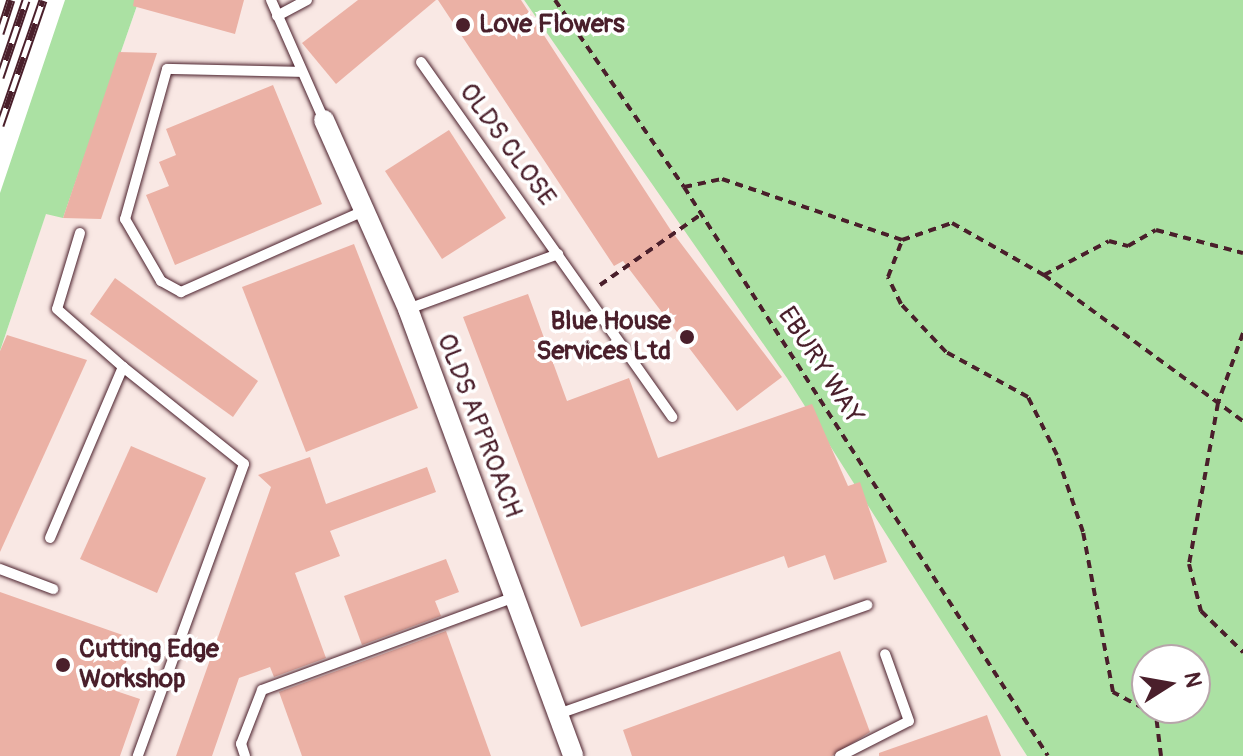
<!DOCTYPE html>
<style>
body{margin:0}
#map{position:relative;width:1243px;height:756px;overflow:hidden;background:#fff;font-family:Pangolin,sans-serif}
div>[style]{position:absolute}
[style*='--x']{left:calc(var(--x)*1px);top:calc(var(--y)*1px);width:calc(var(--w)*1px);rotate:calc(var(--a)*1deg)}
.built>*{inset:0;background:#f9e8e4}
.green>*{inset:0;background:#abe1a3}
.building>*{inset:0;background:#ebb1a5}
.path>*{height:4px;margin-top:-2px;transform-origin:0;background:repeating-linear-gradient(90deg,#4a1f2b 0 8px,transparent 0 14px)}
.roads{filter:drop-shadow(0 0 2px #4a1f2b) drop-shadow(0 0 2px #4a1f2b)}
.lane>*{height:10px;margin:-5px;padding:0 5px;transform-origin:5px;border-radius:5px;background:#fff}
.street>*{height:20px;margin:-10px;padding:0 10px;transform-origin:10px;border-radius:10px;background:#fff}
.rail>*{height:9px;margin-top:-4.5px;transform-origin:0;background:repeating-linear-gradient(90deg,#fff 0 18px,#4a1f2b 0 36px);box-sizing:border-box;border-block:2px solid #4a1f2b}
.dots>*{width:22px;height:22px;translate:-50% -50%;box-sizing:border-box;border:4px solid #fff;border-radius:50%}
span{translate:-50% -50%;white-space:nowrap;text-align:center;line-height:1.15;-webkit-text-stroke:7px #fff;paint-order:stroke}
.poi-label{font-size:26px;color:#4a1f2b;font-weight:700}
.left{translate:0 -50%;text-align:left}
.right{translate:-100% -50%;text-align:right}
.street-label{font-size:26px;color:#4a1f2b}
.north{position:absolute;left:1131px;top:644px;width:80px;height:80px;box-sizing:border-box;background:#fff;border:2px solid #b7a5aa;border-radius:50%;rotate:79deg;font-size:22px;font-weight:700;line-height:32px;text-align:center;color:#4a1f2b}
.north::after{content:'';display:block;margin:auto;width:28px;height:36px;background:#4a1f2b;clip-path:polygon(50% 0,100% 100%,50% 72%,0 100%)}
</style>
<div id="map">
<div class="built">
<div style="clip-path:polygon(139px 0,524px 0,812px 405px,1027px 756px,0 756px,0 351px,46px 213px,63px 217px)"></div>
</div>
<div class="green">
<div style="clip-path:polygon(65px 0,139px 0,63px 218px,46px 214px,0 351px,0 193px)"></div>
<div style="clip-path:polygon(evenodd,524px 0,1243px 0,1243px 756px,1027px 756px,787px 378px,524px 0,1147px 660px,1195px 660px,1195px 708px,1147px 708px,1147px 660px)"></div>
</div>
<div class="building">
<div style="clip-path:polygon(134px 0,244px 0,235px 34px,133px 6px)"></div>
<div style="clip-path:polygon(358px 0,436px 0,336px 84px,302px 43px)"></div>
<div style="clip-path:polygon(438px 0,521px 0,670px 229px,782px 377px,737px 411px,623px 261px,614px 266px)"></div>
<div style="clip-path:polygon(119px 52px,157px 53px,101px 219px,63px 218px)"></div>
<div style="clip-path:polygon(273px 85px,322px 204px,175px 265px,146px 195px,169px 186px,159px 162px,176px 155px,166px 129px)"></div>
<div style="clip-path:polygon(449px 130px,506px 218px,442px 259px,385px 171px)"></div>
<div style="clip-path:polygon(354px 244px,418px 408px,306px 452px,242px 287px)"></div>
<div style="clip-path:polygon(115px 278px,258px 381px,233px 417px,90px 314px)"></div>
<div style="clip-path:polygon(528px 294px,567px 401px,629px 378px,658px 458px,812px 404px,848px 486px,860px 482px,887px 562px,834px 580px,825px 555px,788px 568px,784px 556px,581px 627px,463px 317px)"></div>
<div style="clip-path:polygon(7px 335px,87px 360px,0 552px,0 351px)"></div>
<div style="clip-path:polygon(131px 446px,206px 478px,157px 593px,80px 559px)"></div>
<div style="clip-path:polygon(310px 457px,326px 504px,427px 467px,436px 492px,330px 531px,340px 556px,295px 573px,326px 658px,274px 677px,270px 667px,239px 678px,212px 756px,176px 756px,271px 487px,258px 475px)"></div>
<div style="clip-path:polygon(446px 559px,459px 592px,435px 601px,441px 616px,362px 645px,344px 596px)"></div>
<div style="clip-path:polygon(0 592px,134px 639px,116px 691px,140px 699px,120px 756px,0 756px)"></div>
<div style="clip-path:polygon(446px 631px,491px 756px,302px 756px,279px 692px)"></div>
<div style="clip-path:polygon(840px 651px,870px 732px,832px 756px,632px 756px,623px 730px)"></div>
<div style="clip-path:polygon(987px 715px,1001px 756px,879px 756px,879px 753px)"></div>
</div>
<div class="path">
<div style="--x:555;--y:0;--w:227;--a:55.4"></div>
<div style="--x:684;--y:187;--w:675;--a:57.39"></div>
<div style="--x:684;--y:187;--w:39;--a:-12"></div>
<div style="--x:722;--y:179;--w:190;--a:18.7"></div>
<div style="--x:1044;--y:275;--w:73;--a:-27.6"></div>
<div style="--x:1109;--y:241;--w:20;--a:15"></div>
<div style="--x:1128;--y:246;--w:32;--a:-30"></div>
<div style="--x:1156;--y:230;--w:90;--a:14.8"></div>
<div style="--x:600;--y:285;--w:122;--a:-35"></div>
<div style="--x:1243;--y:333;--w:74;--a:109.7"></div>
<div style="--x:1218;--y:403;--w:164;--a:100.2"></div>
<div style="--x:1189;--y:564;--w:49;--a:75.7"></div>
<div style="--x:1201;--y:611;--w:59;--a:44.3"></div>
<div style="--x:1161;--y:756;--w:41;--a:-97"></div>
<div style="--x:1156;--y:715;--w:49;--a:-151.9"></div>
<div style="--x:1113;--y:692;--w:163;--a:-100.6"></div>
<div style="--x:1083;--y:532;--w:81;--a:-108.7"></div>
<div style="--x:1057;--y:455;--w:65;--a:-116.6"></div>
<div style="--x:1028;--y:397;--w:94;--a:-151.2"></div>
<div style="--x:946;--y:352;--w:66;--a:-133.2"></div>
<div style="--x:901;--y:304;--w:30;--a:-116"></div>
<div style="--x:888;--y:277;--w:40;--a:-69"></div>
<div style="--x:902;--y:240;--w:53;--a:-18.8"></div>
<div style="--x:952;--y:223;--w:106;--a:29.5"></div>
<div style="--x:1044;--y:275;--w:247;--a:36.3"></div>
</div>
<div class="roads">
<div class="lane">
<div style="--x:271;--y:0;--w:131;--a:66.2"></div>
<div style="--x:277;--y:16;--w:34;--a:-28"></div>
<div style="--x:421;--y:62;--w:435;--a:54.7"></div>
<div style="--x:301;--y:72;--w:134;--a:-178.7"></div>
<div style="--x:167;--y:69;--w:156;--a:105.6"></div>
<div style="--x:125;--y:219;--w:72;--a:59.9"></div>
<div style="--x:161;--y:281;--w:23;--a:29"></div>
<div style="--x:181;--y:292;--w:200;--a:-23.9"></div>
<div style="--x:80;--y:233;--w:79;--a:106.8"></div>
<div style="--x:57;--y:309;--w:88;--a:41.3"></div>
<div style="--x:408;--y:309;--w:160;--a:-20.1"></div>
<div style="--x:50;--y:538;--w:186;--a:-66.9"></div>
<div style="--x:123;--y:367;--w:155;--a:38.7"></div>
<div style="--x:244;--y:464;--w:311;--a:110"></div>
<div style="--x:0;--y:569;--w:57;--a:20.7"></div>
<div style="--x:558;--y:714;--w:328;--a:-19.4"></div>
<div style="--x:245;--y:756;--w:13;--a:-108"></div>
<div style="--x:241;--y:744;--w:58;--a:-68.7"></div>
<div style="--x:262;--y:690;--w:270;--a:-20.2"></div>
<div style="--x:840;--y:756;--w:77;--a:-26.9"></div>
<div style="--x:909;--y:721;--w:71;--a:-109.7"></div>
</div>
<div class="street">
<div style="--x:324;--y:120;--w:207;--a:66"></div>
<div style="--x:408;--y:309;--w:476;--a:69.7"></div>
</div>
</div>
<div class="rail">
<div style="--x:0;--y:33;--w:35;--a:-72"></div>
<div style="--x:0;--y:77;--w:81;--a:-71.3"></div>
<div style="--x:0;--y:125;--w:132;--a:-71"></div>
</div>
<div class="dots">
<div style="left:463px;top:25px;background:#4a1f2b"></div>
<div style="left:687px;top:337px;background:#4a1f2b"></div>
<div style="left:63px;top:665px;background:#4a1f2b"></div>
</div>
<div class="poi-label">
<span class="left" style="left:479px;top:25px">Love Flowers</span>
<span class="right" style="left:671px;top:337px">Blue House<br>Services Ltd</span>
<span class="left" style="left:79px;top:665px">Cutting Edge<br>Workshop</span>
</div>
<div class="street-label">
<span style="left:507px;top:145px;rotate:54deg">OLDS CLOSE</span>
<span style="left:820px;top:366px;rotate:57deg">EBURY WAY</span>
<span style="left:479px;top:426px;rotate:69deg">OLDS APPROACH</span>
</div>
<div class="north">N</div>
</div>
